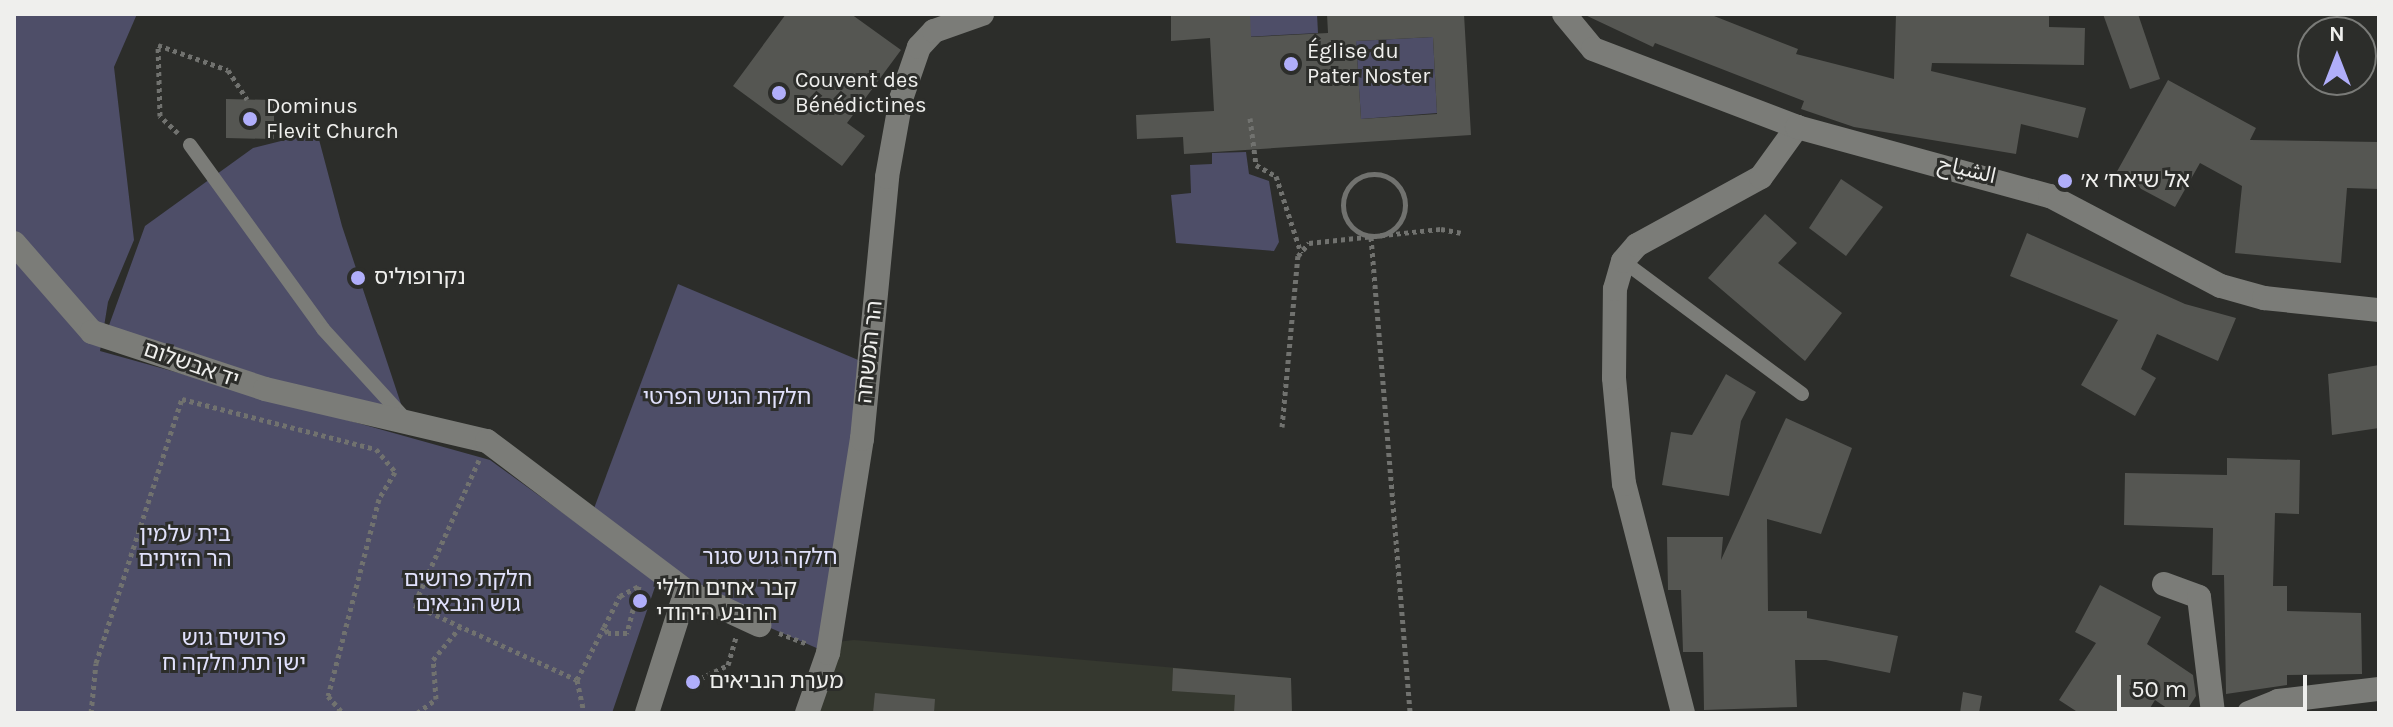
<!DOCTYPE html>
<meta charset="utf-8">
<style>
body{margin:0}
#map{position:relative;width:2393px;height:727px;overflow:hidden;background:#2c2d2a;font-family:Karla,"Noto Sans Arabic","Noto Sans Hebrew",sans-serif}
div>[style]{position:absolute}
[style*='--x']{left:calc(var(--x)*1px);top:calc(var(--y)*1px);width:calc(var(--w)*1px);rotate:calc(var(--a)*1deg)}
.built>*{inset:0;background:#35382f}
.green>*{inset:0;background:#4e4e68}
.building>*{inset:0;background:#555652}
.path>*{height:5px;margin-top:-2.5px;transform-origin:0;background:repeating-linear-gradient(90deg,#71726f 0 4px,transparent 0 8px)}
.path>.ring{margin:-2.5px;padding:0;box-sizing:content-box;background:none;border:5px solid #71726f;border-radius:50%}
.lane>*{height:14px;margin:-7px;padding:0 7px;transform-origin:7px;border-radius:7px;background:#7b7c78}
.street>*{height:24px;margin:-12px;padding:0 12px;transform-origin:12px;border-radius:12px;background:#7b7c78}
.secondary>*{height:24px;margin:-12px;padding:0 12px;transform-origin:12px;border-radius:12px;background:#7b7c78}
.dots>*{width:22px;height:22px;translate:-50% -50%;box-sizing:border-box;border:4px solid #2c2d2a;border-radius:50%}
span{translate:-50% -50%;white-space:nowrap;text-align:center;line-height:1.15;-webkit-text-stroke:6px #2c2d2a;paint-order:stroke}
.poi-label{font-size:22px;color:#efefed}
.left{translate:0 -50%;text-align:left}
.street-label{font-size:22px;color:#efefed}
.park-label{font-size:22px;color:#e1e1fc}
.frame{position:absolute;inset:0;border:16px solid #efefed;pointer-events:none}
.north{position:absolute;left:2297px;top:16px;width:80px;height:80px;box-sizing:border-box;background:#2c2d2a;border:2px solid #7a7b78;border-radius:50%;rotate:0deg;font-size:22px;font-weight:700;line-height:32px;text-align:center;color:#efefed}
.north::after{content:'';display:block;margin:auto;width:28px;height:36px;background:#b0aefa;clip-path:polygon(50% 0,100% 100%,50% 72%,0 100%)}
.scale{position:absolute;left:2117px;top:675px;width:190px;height:36px;box-sizing:border-box;border:4px solid #efefed;border-top:0;padding-left:10px;font-size:24px;line-height:28px;white-space:nowrap;color:#efefed;-webkit-text-stroke:6px #2c2d2a;paint-order:stroke}
</style>
<div id="map">
<div class="built">
<div style="clip-path:polygon(854px 640px,1291px 678px,1292px 713px,811px 713px,836px 642px)"></div>
</div>
<div class="green">
<div style="clip-path:polygon(14px 14px,137px 14px,114px 67px,134px 240px,108px 302px,100px 351px,490px 460px,657px 581px,612px 713px,14px 713px)"></div>
<div style="clip-path:polygon(1242px 14px,1317px 14px,1318px 33px,1244px 37px)"></div>
<div style="clip-path:polygon(1433px 37px,1437px 113px,1361px 119px,1356px 41px)"></div>
<div style="clip-path:polygon(317px 132px,342px 226px,402px 407px,330px 399px,108px 328px,145px 226px,253px 148px)"></div>
<div style="clip-path:polygon(1246px 152px,1249px 174px,1269px 181px,1279px 242px,1274px 251px,1176px 243px,1171px 195px,1191px 193px,1190px 165px,1212px 164px,1212px 153px)"></div>
<div style="clip-path:polygon(678px 284px,863px 362px,828px 653px,686px 591px,593px 511px)"></div>
</div>
<div class="building">
<div style="clip-path:polygon(786px 14px,851px 14px,901px 50px,847px 123px,865px 136px,842px 166px,733px 86px)"></div>
<div style="clip-path:polygon(evenodd,1171px 14px,1250px 14px,1251px 37px,1328px 33px,1327px 14px,1464px 14px,1471px 135px,1184px 154px,1183px 137px,1137px 139px,1136px 115px,1214px 111px,1210px 38px,1171px 41px,1171px 14px,1433px 37px,1437px 114px,1361px 119px,1356px 41px,1433px 37px)"></div>
<div style="clip-path:polygon(1583px 14px,1709px 14px,1798px 49px,1796px 54px,1894px 79px,1896px 14px,2049px 14px,2049px 27px,2085px 28px,2084px 65px,1932px 63px,1931px 71px,2086px 108px,2078px 138px,2021px 124px,2016px 154px,1854px 127px,1801px 109px,1804px 101px,1655px 43px,1653px 47px)"></div>
<div style="clip-path:polygon(2103px 14px,2138px 14px,2160px 79px,2130px 89px)"></div>
<div style="clip-path:polygon(2168px 80px,2256px 128px,2250px 140px,2379px 142px,2379px 189px,2347px 188px,2341px 263px,2235px 253px,2242px 186px,2200px 163px,2175px 207px,2115px 175px)"></div>
<div style="clip-path:polygon(226px 99px,274px 100px,274px 139px,226px 138px)"></div>
<div style="clip-path:polygon(1841px 179px,1883px 207px,1846px 256px,1809px 228px)"></div>
<div style="clip-path:polygon(1765px 214px,1797px 243px,1778px 263px,1842px 313px,1805px 361px,1708px 278px)"></div>
<div style="clip-path:polygon(2027px 233px,2185px 304px,2236px 318px,2218px 361px,2157px 334px,2141px 369px,2156px 378px,2135px 416px,2081px 385px,2118px 320px,2010px 276px)"></div>
<div style="clip-path:polygon(2379px 365px,2379px 428px,2332px 435px,2328px 374px)"></div>
<div style="clip-path:polygon(1726px 374px,1756px 392px,1741px 421px,1729px 496px,1662px 485px,1671px 432px,1692px 435px)"></div>
<div style="clip-path:polygon(1786px 418px,1852px 448px,1821px 534px,1767px 519px,1768px 611px,1807px 611px,1807px 618px,1898px 636px,1890px 673px,1826px 660px,1795px 660px,1797px 707px,1704px 710px,1703px 652px,1683px 652px,1681px 590px,1668px 590px,1667px 537px,1723px 537px,1721px 560px)"></div>
<div style="clip-path:polygon(2227px 458px,2300px 460px,2299px 514px,2275px 513px,2273px 586px,2287px 586px,2287px 611px,2361px 613px,2362px 674px,2287px 675px,2287px 685px,2226px 694px,2224px 575px,2212px 575px,2213px 528px,2124px 525px,2125px 473px,2227px 475px)"></div>
<div style="clip-path:polygon(2100px 585px,2161px 617px,2147px 644px,2193px 675px,2196px 696px,2185px 713px,2174px 713px,2155px 700px,2147px 713px,2079px 713px,2059px 700px,2096px 643px,2075px 632px)"></div>
<div style="clip-path:polygon(1173px 668px,1291px 678px,1292px 713px,1234px 713px,1235px 695px,1172px 691px)"></div>
<div style="clip-path:polygon(1963px 692px,1982px 696px,1979px 713px,1960px 713px)"></div>
<div style="clip-path:polygon(875px 693px,935px 699px,934px 713px,873px 713px)"></div>
</div>
<div class="path">
<div style="--x:1250;--y:118;--w:47;--a:82.7"></div>
<div style="--x:1256;--y:165;--w:23;--a:29"></div>
<div style="--x:1276;--y:176;--w:81;--a:72"></div>
<div style="--x:178;--y:133;--w:25;--a:-137"></div>
<div style="--x:160;--y:116;--w:71;--a:-91.6"></div>
<div style="--x:158;--y:45;--w:74;--a:19.7"></div>
<div style="--x:228;--y:70;--w:35;--a:57"></div>
<div class="ring" style="left:1343px;top:174px;width:57px;height:57px"></div>
<div style="--x:1371;--y:237;--w:478;--a:85.3"></div>
<div style="--x:1282;--y:427;--w:172;--a:-84.7"></div>
<div style="--x:1298;--y:256;--w:17;--a:-50"></div>
<div style="--x:1309;--y:243;--w:133;--a:-6.1"></div>
<div style="--x:1441;--y:229;--w:20;--a:11"></div>
<div style="--x:479;--y:460;--w:159;--a:114.1"></div>
<div style="--x:414;--y:605;--w:179;--a:24.7"></div>
<div style="--x:577;--y:680;--w:59;--a:-63"></div>
<div style="--x:604;--y:627;--w:35;--a:-63"></div>
<div style="--x:620;--y:596;--w:21;--a:-28"></div>
<div style="--x:639;--y:586;--w:49;--a:104.3"></div>
<div style="--x:627;--y:633;--w:19;--a:180"></div>
<div style="--x:608;--y:633;--w:7;--a:-124"></div>
<div style="--x:779;--y:633;--w:30;--a:21"></div>
<div style="--x:577;--y:680;--w:34;--a:78"></div>
<div style="--x:693;--y:682;--w:39;--a:-26"></div>
<div style="--x:728;--y:665;--w:29;--a:-74"></div>
<div style="--x:91;--y:713;--w:50;--a:-84.3"></div>
<div style="--x:96;--y:663;--w:278;--a:-72"></div>
<div style="--x:182;--y:399;--w:200;--a:14.5"></div>
<div style="--x:376;--y:449;--w:30;--a:50"></div>
<div style="--x:395;--y:472;--w:31;--a:121"></div>
<div style="--x:379;--y:499;--w:203;--a:104.5"></div>
<div style="--x:328;--y:696;--w:23;--a:49"></div>
<div style="--x:417;--y:713;--w:24;--a:-36"></div>
<div style="--x:436;--y:699;--w:39;--a:-94"></div>
<div style="--x:433;--y:660;--w:43;--a:-50.7"></div>
</div>
<div class="lane">
<div style="--x:190;--y:145;--w:227;--a:54.1"></div>
<div style="--x:323;--y:329;--w:123;--a:47.6"></div>
<div style="--x:1623;--y:261;--w:223;--a:36.6"></div>
</div>
<div class="street">
<div style="--x:14;--y:243;--w:118;--a:48.8"></div>
<div style="--x:92;--y:332;--w:182;--a:18.2"></div>
<div style="--x:265;--y:389;--w:228;--a:13.2"></div>
<div style="--x:487;--y:441;--w:249;--a:37"></div>
<div style="--x:686;--y:591;--w:81;--a:25"></div>
<div style="--x:2164;--y:584;--w:37;--a:20"></div>
<div style="--x:2199;--y:597;--w:117;--a:83.1"></div>
<div style="--x:647;--y:713;--w:128;--a:-72.3"></div>
<div style="--x:807;--y:713;--w:64;--a:-70.7"></div>
<div style="--x:828;--y:653;--w:217;--a:-81"></div>
<div style="--x:862;--y:439;--w:263;--a:-84.5"></div>
<div style="--x:887;--y:177;--w:79;--a:-79.8"></div>
<div style="--x:901;--y:99;--w:55;--a:-70.9"></div>
<div style="--x:919;--y:47;--w:22;--a:-47"></div>
<div style="--x:934;--y:31;--w:51;--a:-19.5"></div>
<div style="--x:1683;--y:713;--w:236;--a:-104.4"></div>
<div style="--x:1624;--y:484;--w:106;--a:-95.4"></div>
<div style="--x:1614;--y:378;--w:89;--a:-89.4"></div>
<div style="--x:1615;--y:289;--w:29;--a:-74"></div>
<div style="--x:1623;--y:261;--w:21;--a:-49"></div>
<div style="--x:1637;--y:245;--w:141;--a:-28.7"></div>
<div style="--x:1761;--y:177;--w:62;--a:-54.2"></div>
<div style="--x:2249;--y:713;--w:31;--a:-22"></div>
<div style="--x:2278;--y:701;--w:102;--a:-6.8"></div>
</div>
<div class="secondary">
<div style="--x:1564;--y:14;--w:45;--a:50.4"></div>
<div style="--x:1593;--y:49;--w:218;--a:20.9"></div>
<div style="--x:1797;--y:127;--w:262;--a:15.3"></div>
<div style="--x:2050;--y:196;--w:193;--a:27.8"></div>
<div style="--x:2221;--y:286;--w:45;--a:15.6"></div>
<div style="--x:2264;--y:298;--w:116;--a:6"></div>
</div>
<div class="dots">
<div style="left:1291px;top:64px;background:#b0aefa"></div>
<div style="left:779px;top:93px;background:#b0aefa"></div>
<div style="left:250px;top:119px;background:#b0aefa"></div>
<div style="left:2065px;top:181px;background:#b0aefa"></div>
<div style="left:358px;top:278px;background:#b0aefa"></div>
<div style="left:640px;top:601px;background:#b0aefa"></div>
<div style="left:693px;top:682px;background:#b0aefa"></div>
</div>
<div class="poi-label">
<span class="left" style="left:1307px;top:64px">Église du<br>Pater Noster</span>
<span class="left" style="left:795px;top:93px">Couvent des<br>Bénédictines</span>
<span class="left" style="left:266px;top:119px">Dominus<br>Flevit Church</span>
<span class="left" style="left:2081px;top:181px">אל שיאח׳ א׳</span>
<span class="left" style="left:374px;top:278px">נקרופוליס</span>
<span class="left" style="left:656px;top:601px">קבר אחים חללי<br>הרובע היהודי</span>
<span class="left" style="left:709px;top:682px">מערת הנביאים</span>
</div>
<div class="street-label">
<span style="left:1967px;top:170px;rotate:14deg">الشياح</span>
<span style="left:870px;top:352px;rotate:-84deg">הר המשחה</span>
<span style="left:191px;top:365px;rotate:19deg">יד אבשלום</span>
</div>
<div class="park-label">
<span style="left:727px;top:398px">חלקת הגוש הפרטי</span>
<span style="left:185px;top:547px">בית עלמין<br>הר הזיתים</span>
<span style="left:770px;top:558px">חלקה גוש סגור</span>
<span style="left:468px;top:592px">חלקת פרושים<br>גוש הנבאים</span>
<span style="left:234px;top:651px">פרושים גוש<br>ישן תת חלקה ח</span>
</div>
<div class="frame"></div>
<div class="north">N</div>
<div class="scale">50 m</div>
</div>
